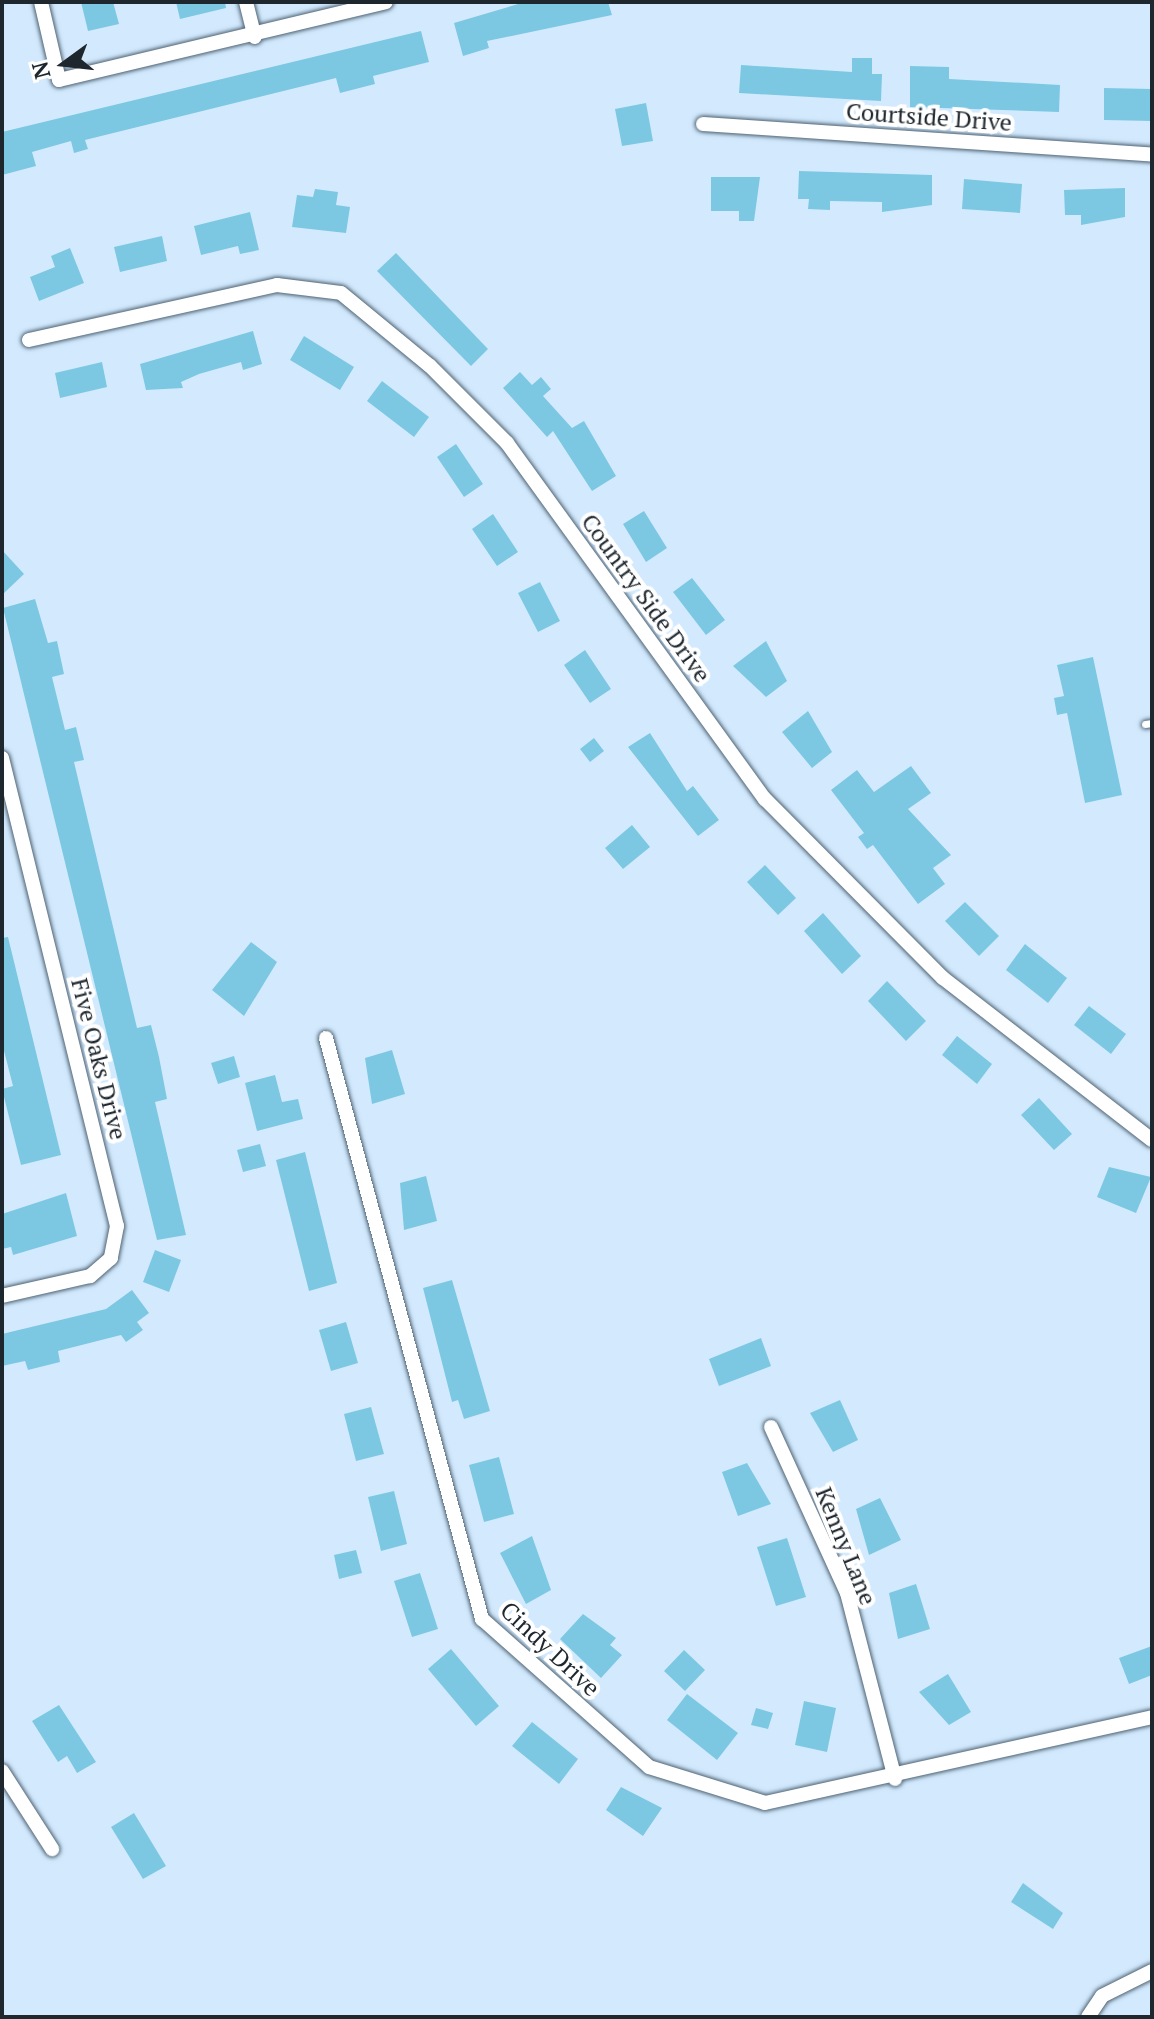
<!DOCTYPE html>
<style>
body{margin:0}
#map{position:relative;width:1154px;height:2019px;overflow:hidden;background:#d3eafe;font-family:"PT Serif",serif}
div>[style]{position:absolute}
[style*='--x']{left:calc(var(--x)*1px);top:calc(var(--y)*1px);width:calc(var(--w)*1px);rotate:calc(var(--a)*1deg)}
.building>*{inset:0;background:#7cc8e2}
.roads{filter:drop-shadow(0 0 2px #4e6273) drop-shadow(0 0 2px #4e6273)}
.service>*{height:7px;margin:-3.5px;padding:0 3.5px;transform-origin:3.5px;border-radius:3.5px;background:#fff}
.minor>*{height:14px;margin:-7px;padding:0 7px;transform-origin:7px;border-radius:7px;background:#fff}
span{translate:-50% -50%;white-space:nowrap;text-align:center;line-height:1.15;-webkit-text-stroke:8px #fff;paint-order:stroke}
.street-label{font-size:24px;color:#1e272e}
.frame{position:absolute;inset:0;border:4px solid #1e272e;pointer-events:none}
.north{position:absolute;left:24px;top:24px;width:80px;height:80px;-webkit-text-stroke:6px #fff;paint-order:stroke;rotate:255deg;font-size:22px;font-weight:700;line-height:32px;text-align:center;color:#1e272e}
.north::after{content:'';display:block;margin:auto;width:28px;height:36px;background:#1e272e;clip-path:polygon(50% 0,100% 100%,50% 72%,0 100%)}
</style>
<div id="map">
<div class="building">
<div style="clip-path:polygon(81px 2px,113px 2px,119px 24px,88px 31px)"></div>
<div style="clip-path:polygon(176px 2px,225px 2px,226px 8px,180px 19px)"></div>
<div style="clip-path:polygon(525px 2px,608px 2px,612px 15px,487px 41px,489px 48px,463px 56px,454px 23px)"></div>
<div style="clip-path:polygon(421px 31px,429px 62px,373px 76px,375px 84px,340px 93px,336px 78px,85px 140px,88px 149px,74px 153px,71px 141px,32px 152px,36px 166px,2px 175px,2px 132px)"></div>
<div style="clip-path:polygon(852px 58px,872px 58px,872px 74px,882px 74px,881px 101px,739px 93px,741px 65px,852px 72px)"></div>
<div style="clip-path:polygon(910px 66px,949px 67px,949px 79px,1060px 85px,1059px 112px,910px 107px)"></div>
<div style="clip-path:polygon(1104px 88px,1152px 89px,1152px 121px,1104px 120px)"></div>
<div style="clip-path:polygon(646px 103px,653px 141px,622px 146px,615px 109px)"></div>
<div style="clip-path:polygon(799px 171px,932px 175px,932px 205px,882px 212px,882px 202px,830px 201px,830px 210px,808px 209px,809px 199px,798px 199px)"></div>
<div style="clip-path:polygon(711px 177px,760px 177px,754px 221px,739px 221px,739px 211px,711px 211px)"></div>
<div style="clip-path:polygon(964px 179px,1022px 184px,1020px 213px,962px 209px)"></div>
<div style="clip-path:polygon(1125px 188px,1125px 217px,1081px 225px,1081px 215px,1065px 215px,1064px 190px)"></div>
<div style="clip-path:polygon(315px 189px,338px 192px,336px 205px,350px 207px,346px 233px,292px 227px,297px 195px,313px 197px)"></div>
<div style="clip-path:polygon(250px 212px,259px 250px,240px 254px,238px 246px,201px 255px,194px 226px)"></div>
<div style="clip-path:polygon(162px 236px,167px 261px,120px 272px,114px 247px)"></div>
<div style="clip-path:polygon(70px 248px,84px 283px,39px 301px,30px 277px,55px 267px,51px 256px)"></div>
<div style="clip-path:polygon(396px 253px,488px 349px,471px 366px,377px 271px)"></div>
<div style="clip-path:polygon(253px 331px,262px 364px,243px 370px,241px 362px,199px 374px,181px 382px,183px 388px,146px 390px,140px 364px)"></div>
<div style="clip-path:polygon(304px 336px,354px 367px,340px 390px,290px 360px)"></div>
<div style="clip-path:polygon(102px 362px,107px 387px,60px 398px,55px 373px)"></div>
<div style="clip-path:polygon(520px 372px,532px 385px,541px 377px,551px 389px,543px 396px,572px 428px,584px 421px,616px 476px,592px 491px,553px 431px,547px 437px,503px 388px)"></div>
<div style="clip-path:polygon(382px 381px,429px 417px,414px 437px,367px 401px)"></div>
<div style="clip-path:polygon(456px 444px,483px 484px,464px 497px,437px 457px)"></div>
<div style="clip-path:polygon(644px 511px,667px 548px,646px 562px,623px 524px)"></div>
<div style="clip-path:polygon(493px 514px,518px 552px,497px 566px,472px 529px)"></div>
<div style="clip-path:polygon(2px 550px,24px 574px,2px 595px)"></div>
<div style="clip-path:polygon(692px 578px,725px 620px,706px 635px,673px 592px)"></div>
<div style="clip-path:polygon(540px 582px,560px 621px,538px 632px,518px 593px)"></div>
<div style="clip-path:polygon(35px 599px,48px 643px,57px 641px,64px 674px,52px 677px,65px 730px,76px 727px,84px 760px,74px 762px,137px 1028px,151px 1025px,159px 1057px,167px 1099px,155px 1102px,186px 1235px,157px 1240px,3px 608px)"></div>
<div style="clip-path:polygon(766px 641px,787px 681px,766px 697px,733px 666px)"></div>
<div style="clip-path:polygon(585px 650px,611px 689px,590px 703px,564px 665px)"></div>
<div style="clip-path:polygon(1093px 657px,1122px 795px,1085px 803px,1067px 713px,1057px 715px,1054px 698px,1064px 696px,1057px 665px)"></div>
<div style="clip-path:polygon(808px 711px,832px 752px,812px 768px,782px 732px)"></div>
<div style="clip-path:polygon(650px 733px,687px 791px,693px 786px,719px 820px,698px 836px,628px 747px)"></div>
<div style="clip-path:polygon(594px 738px,604px 751px,590px 762px,580px 749px)"></div>
<div style="clip-path:polygon(911px 766px,931px 793px,908px 809px,951px 855px,933px 868px,945px 884px,918px 904px,873px 845px,867px 849px,858px 837px,864px 833px,831px 790px,857px 770px,874px 792px)"></div>
<div style="clip-path:polygon(632px 825px,650px 847px,623px 869px,605px 848px)"></div>
<div style="clip-path:polygon(765px 865px,796px 898px,778px 915px,747px 882px)"></div>
<div style="clip-path:polygon(965px 902px,999px 936px,979px 956px,945px 921px)"></div>
<div style="clip-path:polygon(823px 913px,861px 956px,842px 974px,804px 931px)"></div>
<div style="clip-path:polygon(8px 937px,61px 1155px,21px 1165px,2px 1089px,13px 1086px,2px 1043px,2px 938px)"></div>
<div style="clip-path:polygon(251px 942px,277px 962px,244px 1016px,212px 990px)"></div>
<div style="clip-path:polygon(1025px 944px,1067px 978px,1048px 1003px,1006px 970px)"></div>
<div style="clip-path:polygon(887px 981px,926px 1021px,906px 1041px,868px 1001px)"></div>
<div style="clip-path:polygon(1089px 1006px,1126px 1034px,1111px 1054px,1074px 1025px)"></div>
<div style="clip-path:polygon(957px 1036px,992px 1064px,977px 1084px,942px 1055px)"></div>
<div style="clip-path:polygon(392px 1050px,405px 1094px,372px 1104px,365px 1058px)"></div>
<div style="clip-path:polygon(234px 1056px,240px 1077px,218px 1084px,211px 1063px)"></div>
<div style="clip-path:polygon(275px 1075px,282px 1102px,298px 1099px,303px 1119px,257px 1131px,245px 1083px)"></div>
<div style="clip-path:polygon(1039px 1098px,1072px 1134px,1054px 1150px,1021px 1115px)"></div>
<div style="clip-path:polygon(260px 1144px,266px 1166px,243px 1172px,237px 1150px)"></div>
<div style="clip-path:polygon(305px 1152px,337px 1283px,309px 1291px,276px 1160px)"></div>
<div style="clip-path:polygon(1109px 1167px,1151px 1177px,1136px 1213px,1097px 1197px)"></div>
<div style="clip-path:polygon(426px 1176px,437px 1221px,404px 1230px,400px 1183px)"></div>
<div style="clip-path:polygon(66px 1193px,77px 1236px,13px 1255px,11px 1247px,2px 1249px,2px 1214px)"></div>
<div style="clip-path:polygon(155px 1250px,181px 1260px,169px 1292px,143px 1282px)"></div>
<div style="clip-path:polygon(452px 1280px,490px 1411px,464px 1419px,458px 1400px,452px 1402px,423px 1288px)"></div>
<div style="clip-path:polygon(132px 1290px,149px 1313px,137px 1322px,143px 1330px,126px 1342px,121px 1335px,58px 1351px,60px 1362px,28px 1370px,25px 1361px,2px 1366px,2px 1334px,106px 1309px)"></div>
<div style="clip-path:polygon(346px 1322px,358px 1363px,331px 1371px,319px 1330px)"></div>
<div style="clip-path:polygon(761px 1338px,771px 1366px,719px 1386px,709px 1359px)"></div>
<div style="clip-path:polygon(840px 1400px,858px 1440px,833px 1452px,810px 1413px)"></div>
<div style="clip-path:polygon(371px 1407px,384px 1454px,356px 1461px,344px 1414px)"></div>
<div style="clip-path:polygon(499px 1457px,514px 1514px,484px 1522px,469px 1465px)"></div>
<div style="clip-path:polygon(747px 1463px,771px 1504px,738px 1516px,722px 1472px)"></div>
<div style="clip-path:polygon(394px 1491px,407px 1544px,381px 1551px,368px 1497px)"></div>
<div style="clip-path:polygon(880px 1498px,901px 1540px,869px 1555px,856px 1509px)"></div>
<div style="clip-path:polygon(532px 1536px,551px 1590px,526px 1604px,500px 1553px)"></div>
<div style="clip-path:polygon(787px 1538px,806px 1597px,776px 1606px,757px 1547px)"></div>
<div style="clip-path:polygon(356px 1550px,362px 1573px,339px 1579px,334px 1555px)"></div>
<div style="clip-path:polygon(420px 1573px,438px 1629px,412px 1637px,394px 1581px)"></div>
<div style="clip-path:polygon(916px 1584px,930px 1629px,898px 1639px,889px 1593px)"></div>
<div style="clip-path:polygon(583px 1614px,616px 1638px,610px 1645px,622px 1655px,601px 1678px,560px 1639px)"></div>
<div style="clip-path:polygon(1152px 1646px,1152px 1675px,1129px 1684px,1119px 1658px)"></div>
<div style="clip-path:polygon(451px 1649px,499px 1706px,476px 1726px,428px 1669px)"></div>
<div style="clip-path:polygon(684px 1650px,705px 1670px,685px 1691px,664px 1671px)"></div>
<div style="clip-path:polygon(948px 1674px,971px 1712px,949px 1725px,919px 1692px)"></div>
<div style="clip-path:polygon(687px 1694px,738px 1733px,717px 1760px,667px 1720px)"></div>
<div style="clip-path:polygon(804px 1701px,836px 1708px,827px 1752px,795px 1745px)"></div>
<div style="clip-path:polygon(59px 1705px,96px 1762px,77px 1773px,67px 1756px,58px 1762px,32px 1721px)"></div>
<div style="clip-path:polygon(756px 1708px,773px 1713px,768px 1729px,751px 1725px)"></div>
<div style="clip-path:polygon(532px 1722px,578px 1759px,559px 1784px,512px 1746px)"></div>
<div style="clip-path:polygon(621px 1787px,662px 1808px,643px 1836px,606px 1810px)"></div>
<div style="clip-path:polygon(134px 1813px,166px 1866px,143px 1879px,111px 1827px)"></div>
<div style="clip-path:polygon(1023px 1883px,1063px 1913px,1053px 1929px,1011px 1902px)"></div>
</div>
<div class="roads">
<div class="service">
<div style="--x:1145;--y:724;--w:7;--a:-8"></div>
</div>
<div class="minor">
<div style="--x:41;--y:2;--w:80;--a:77"></div>
<div style="--x:59;--y:80;--w:336;--a:-13.4"></div>
<div style="--x:246;--y:2;--w:36;--a:76"></div>
<div style="--x:703;--y:124;--w:450;--a:3.9"></div>
<div style="--x:29;--y:340;--w:254;--a:-12.5"></div>
<div style="--x:277;--y:285;--w:64;--a:7.1"></div>
<div style="--x:341;--y:293;--w:115;--a:39.4"></div>
<div style="--x:430;--y:366;--w:109;--a:45"></div>
<div style="--x:507;--y:443;--w:440;--a:54.1"></div>
<div style="--x:765;--y:799;--w:252;--a:45.2"></div>
<div style="--x:943;--y:978;--w:264;--a:37.8"></div>
<div style="--x:2;--y:758;--w:482;--a:76.2"></div>
<div style="--x:117;--y:1226;--w:33;--a:101"></div>
<div style="--x:111;--y:1258;--w:28;--a:139"></div>
<div style="--x:90;--y:1276;--w:90;--a:167.2"></div>
<div style="--x:326;--y:1038;--w:602;--a:74.97"></div>
<div style="--x:482;--y:1619;--w:223;--a:41.5"></div>
<div style="--x:649;--y:1767;--w:121;--a:17.2"></div>
<div style="--x:765;--y:1803;--w:396;--a:-12.5"></div>
<div style="--x:771;--y:1427;--w:183;--a:65.4"></div>
<div style="--x:847;--y:1593;--w:192;--a:75.5"></div>
<div style="--x:2;--y:1771;--w:93;--a:57.3"></div>
<div style="--x:1088;--y:2017;--w:25;--a:-56"></div>
<div style="--x:1102;--y:1996;--w:56;--a:-26.6"></div>
</div>
</div>
<div class="street-label">
<span style="left:929px;top:117px;rotate:4deg">Courtside Drive</span>
<span style="left:646px;top:598px;rotate:54deg">Country Side Drive</span>
<span style="left:99px;top:1059px;rotate:76deg">Five Oaks Drive</span>
<span style="left:846px;top:1546px;rotate:68deg">Kenny Lane</span>
<span style="left:550px;top:1649px;rotate:43deg">Cindy Drive</span>
</div>
<div class="frame"></div>
<div class="north">N</div>
</div>
